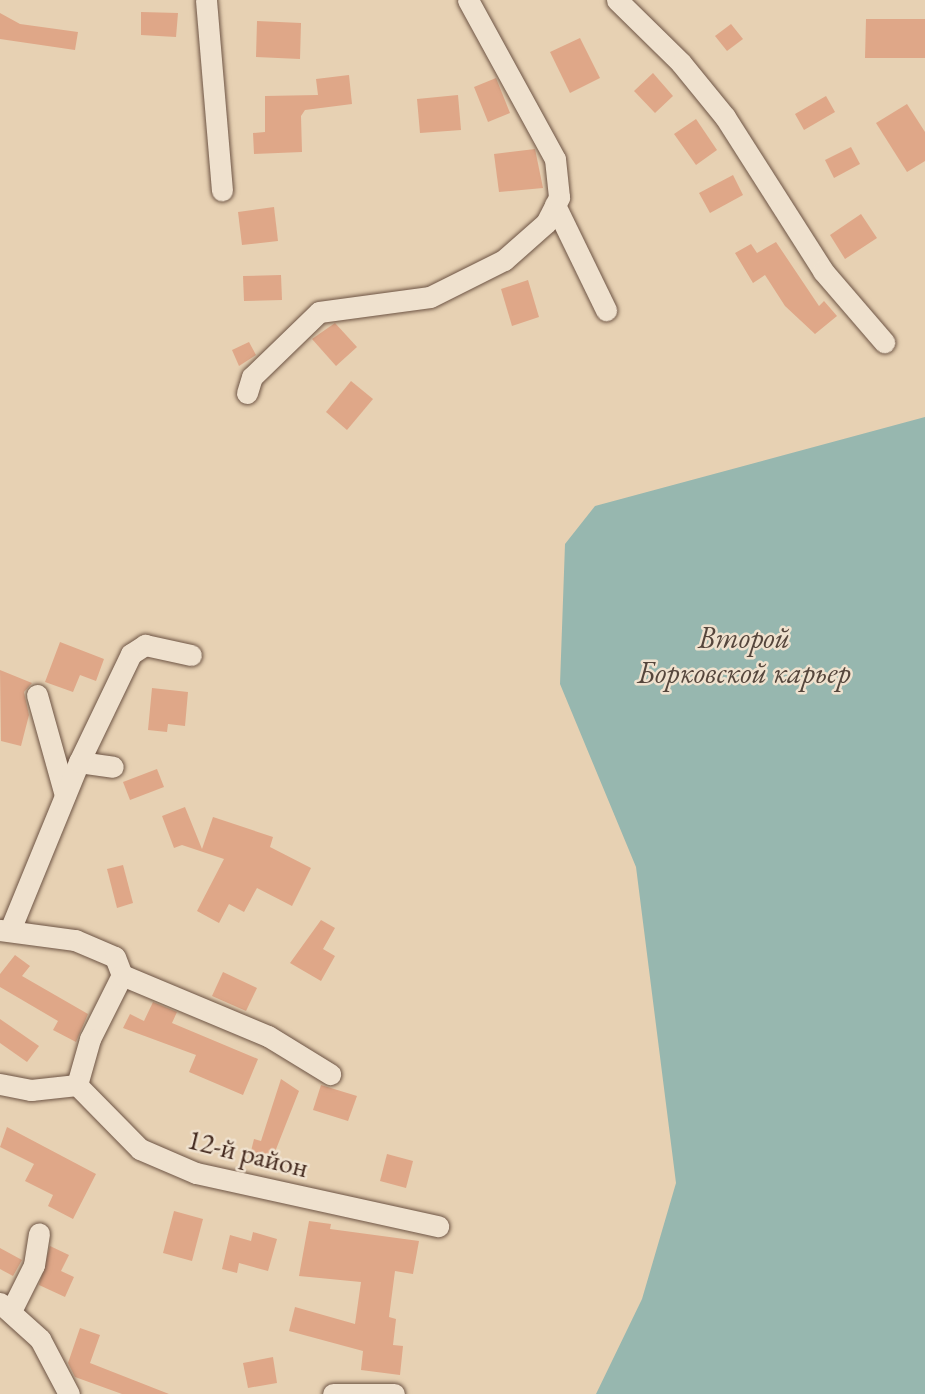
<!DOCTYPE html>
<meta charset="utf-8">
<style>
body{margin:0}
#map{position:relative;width:925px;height:1394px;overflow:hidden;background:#e7d1b3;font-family:"EB Garamond",serif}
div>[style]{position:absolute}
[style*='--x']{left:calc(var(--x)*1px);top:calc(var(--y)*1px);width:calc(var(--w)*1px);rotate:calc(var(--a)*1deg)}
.water>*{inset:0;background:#97b7af}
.building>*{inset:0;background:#dfa788}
.roads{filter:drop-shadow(0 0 2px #6d5444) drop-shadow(0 0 2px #6d5444)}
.minor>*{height:21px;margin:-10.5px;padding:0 10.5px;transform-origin:10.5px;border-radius:10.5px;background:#efe1ce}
span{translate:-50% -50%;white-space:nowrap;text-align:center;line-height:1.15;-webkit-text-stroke:5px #efe1ce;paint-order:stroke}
.street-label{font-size:28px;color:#442a1f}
.water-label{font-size:30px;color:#55463c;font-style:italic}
</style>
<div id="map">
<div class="water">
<div style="clip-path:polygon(925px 417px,925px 1394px,596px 1394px,642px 1299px,676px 1183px,636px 867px,560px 684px,565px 544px,595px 506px)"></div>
</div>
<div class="building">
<div style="clip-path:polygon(141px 12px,178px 13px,176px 37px,141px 35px)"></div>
<div style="clip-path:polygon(0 13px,20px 24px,78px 32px,75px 50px,0 39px)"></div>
<div style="clip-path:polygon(866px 19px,925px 19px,925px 58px,865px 58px)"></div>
<div style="clip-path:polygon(257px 21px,301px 23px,300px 59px,256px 57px)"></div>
<div style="clip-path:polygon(731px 24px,743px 39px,727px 51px,715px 36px)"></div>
<div style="clip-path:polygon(580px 38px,600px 78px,570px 93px,550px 52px)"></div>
<div style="clip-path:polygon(653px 73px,673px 96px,655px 113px,634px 91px)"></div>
<div style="clip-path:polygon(349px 75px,352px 104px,305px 110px,301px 116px,302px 152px,254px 154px,253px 133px,265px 132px,265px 96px,318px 95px,316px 79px)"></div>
<div style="clip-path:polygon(496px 78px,510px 113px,488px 122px,474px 87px)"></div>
<div style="clip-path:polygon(458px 95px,461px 130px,420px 133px,417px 99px)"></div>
<div style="clip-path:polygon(826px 96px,835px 112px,804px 130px,795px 114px)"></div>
<div style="clip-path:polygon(907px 104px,925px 132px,925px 161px,907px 172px,876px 123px)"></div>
<div style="clip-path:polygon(696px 119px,717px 150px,696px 165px,674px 134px)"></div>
<div style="clip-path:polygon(851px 147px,860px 164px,834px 178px,825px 160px)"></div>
<div style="clip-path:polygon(535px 149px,543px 188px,499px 192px,494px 154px)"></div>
<div style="clip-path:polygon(733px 175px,743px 195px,710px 213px,699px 193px)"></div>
<div style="clip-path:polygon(274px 207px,278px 241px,242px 245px,238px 212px)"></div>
<div style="clip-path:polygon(861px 214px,877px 238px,845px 259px,830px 235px)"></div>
<div style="clip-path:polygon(776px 242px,819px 306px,824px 301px,837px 316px,815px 334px,785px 306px,765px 275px,753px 283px,735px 253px,751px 244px,757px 253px)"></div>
<div style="clip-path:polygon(281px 275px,282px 300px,244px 301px,243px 276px)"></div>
<div style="clip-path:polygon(528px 280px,539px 317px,512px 326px,501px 289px)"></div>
<div style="clip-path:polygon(335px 323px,357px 347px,336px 366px,312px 339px)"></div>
<div style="clip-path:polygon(249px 342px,256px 355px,239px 366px,232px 350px)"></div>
<div style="clip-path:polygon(351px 381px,373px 399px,347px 430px,326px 412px)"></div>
<div style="clip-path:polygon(60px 642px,104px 659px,96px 681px,80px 675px,73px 692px,45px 682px)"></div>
<div style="clip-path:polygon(0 670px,32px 683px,24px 692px,29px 715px,21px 746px,1px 741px)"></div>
<div style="clip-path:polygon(152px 688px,188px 692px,185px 726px,168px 724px,167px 732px,148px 730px)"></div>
<div style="clip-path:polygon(157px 769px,164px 787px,130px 800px,123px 782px)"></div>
<div style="clip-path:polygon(185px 807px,202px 849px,213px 817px,273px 837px,270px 847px,311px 868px,292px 906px,257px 888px,244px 912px,229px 904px,219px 923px,197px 911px,224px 859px,182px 845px,174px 848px,162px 816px)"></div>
<div style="clip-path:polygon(123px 865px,133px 903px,117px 908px,107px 869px)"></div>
<div style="clip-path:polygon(321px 920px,335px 928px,323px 949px,335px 956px,321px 981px,290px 963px)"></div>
<div style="clip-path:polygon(15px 955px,30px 966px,22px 976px,88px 1014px,76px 1042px,53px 1030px,58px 1021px,0 987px,0 974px)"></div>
<div style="clip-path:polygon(223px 972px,257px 988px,246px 1011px,212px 996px)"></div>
<div style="clip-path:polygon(153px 1002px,177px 1012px,172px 1023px,258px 1059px,243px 1095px,189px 1072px,196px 1055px,123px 1028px,130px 1014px,144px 1021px)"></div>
<div style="clip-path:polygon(0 1019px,39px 1046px,27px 1062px,0 1043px)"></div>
<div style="clip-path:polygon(281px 1079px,299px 1091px,271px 1162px,250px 1155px,254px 1139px,261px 1141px)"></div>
<div style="clip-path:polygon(321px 1085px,357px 1096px,348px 1121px,313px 1110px)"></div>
<div style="clip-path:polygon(7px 1127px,96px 1174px,73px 1219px,48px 1206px,53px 1195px,25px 1181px,34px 1164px,0 1147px)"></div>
<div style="clip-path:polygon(387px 1154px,413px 1161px,406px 1188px,380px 1181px)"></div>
<div style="clip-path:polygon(174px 1211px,203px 1219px,192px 1261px,163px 1253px)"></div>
<div style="clip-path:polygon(309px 1221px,331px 1224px,330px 1229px,419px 1241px,413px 1274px,395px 1271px,389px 1317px,396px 1319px,393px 1345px,403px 1346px,400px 1375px,361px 1370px,363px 1351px,289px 1331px,295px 1307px,355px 1324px,361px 1282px,299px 1276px)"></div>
<div style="clip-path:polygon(253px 1232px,277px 1239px,268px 1271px,239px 1263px,237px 1273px,222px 1269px,230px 1235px,251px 1241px)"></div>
<div style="clip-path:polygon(50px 1246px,69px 1255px,61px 1271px,74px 1277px,65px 1297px,39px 1285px)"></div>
<div style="clip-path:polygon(0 1248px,22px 1260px,13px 1276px,0 1269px)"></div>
<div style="clip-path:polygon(80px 1328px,100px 1335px,90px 1363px,169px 1394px,122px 1394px,75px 1377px,68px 1363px)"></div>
<div style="clip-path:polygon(273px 1357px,277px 1383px,248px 1388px,243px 1363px)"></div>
</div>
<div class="roads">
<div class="minor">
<div style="--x:206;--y:0;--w:191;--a:85.2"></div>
<div style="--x:617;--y:0;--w:90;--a:44.5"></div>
<div style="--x:681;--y:63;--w:70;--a:50.8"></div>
<div style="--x:725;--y:117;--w:183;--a:57.5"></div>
<div style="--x:823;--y:271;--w:94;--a:49.3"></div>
<div style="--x:555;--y:205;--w:117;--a:64.1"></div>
<div style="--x:247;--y:393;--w:17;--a:-73"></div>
<div style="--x:252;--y:377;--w:93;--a:-44.1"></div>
<div style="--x:319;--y:312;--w:112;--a:-7.7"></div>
<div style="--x:430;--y:297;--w:83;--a:-26.6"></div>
<div style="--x:504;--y:260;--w:56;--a:-41.4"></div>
<div style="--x:546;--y:223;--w:29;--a:-63"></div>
<div style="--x:559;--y:197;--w:38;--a:-96"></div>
<div style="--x:555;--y:159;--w:181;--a:-118.7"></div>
<div style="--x:37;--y:695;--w:104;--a:74.4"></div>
<div style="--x:79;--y:762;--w:34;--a:8"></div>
<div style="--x:0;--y:930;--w:76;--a:7.6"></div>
<div style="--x:75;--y:940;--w:43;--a:23"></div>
<div style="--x:115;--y:957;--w:19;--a:69"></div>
<div style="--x:122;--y:975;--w:72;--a:116.6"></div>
<div style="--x:90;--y:1039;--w:48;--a:105.8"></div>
<div style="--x:77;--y:1085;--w:90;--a:45.5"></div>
<div style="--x:140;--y:1149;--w:61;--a:23.2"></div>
<div style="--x:196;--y:1173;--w:248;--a:12.4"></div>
<div style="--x:10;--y:930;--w:182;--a:-67.7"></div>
<div style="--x:79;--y:762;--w:120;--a:-64.3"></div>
<div style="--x:131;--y:654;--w:17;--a:-33"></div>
<div style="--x:145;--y:645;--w:47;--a:12.3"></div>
<div style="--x:122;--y:975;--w:158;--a:22.7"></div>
<div style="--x:268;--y:1036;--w:73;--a:31.5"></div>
<div style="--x:0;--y:1084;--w:32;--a:11"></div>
<div style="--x:31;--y:1090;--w:46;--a:-6.2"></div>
<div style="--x:0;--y:1303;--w:54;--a:42"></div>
<div style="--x:40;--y:1339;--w:62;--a:62.2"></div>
<div style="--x:11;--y:1311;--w:51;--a:-63.4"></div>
<div style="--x:34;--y:1265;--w:32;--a:-81"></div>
<div style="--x:333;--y:1394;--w:61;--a:0"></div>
</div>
</div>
<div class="street-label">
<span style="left:248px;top:1153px;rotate:14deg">12-й район</span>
</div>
<div class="water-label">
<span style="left:744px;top:655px">Второй<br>Борковской карьер</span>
</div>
</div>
